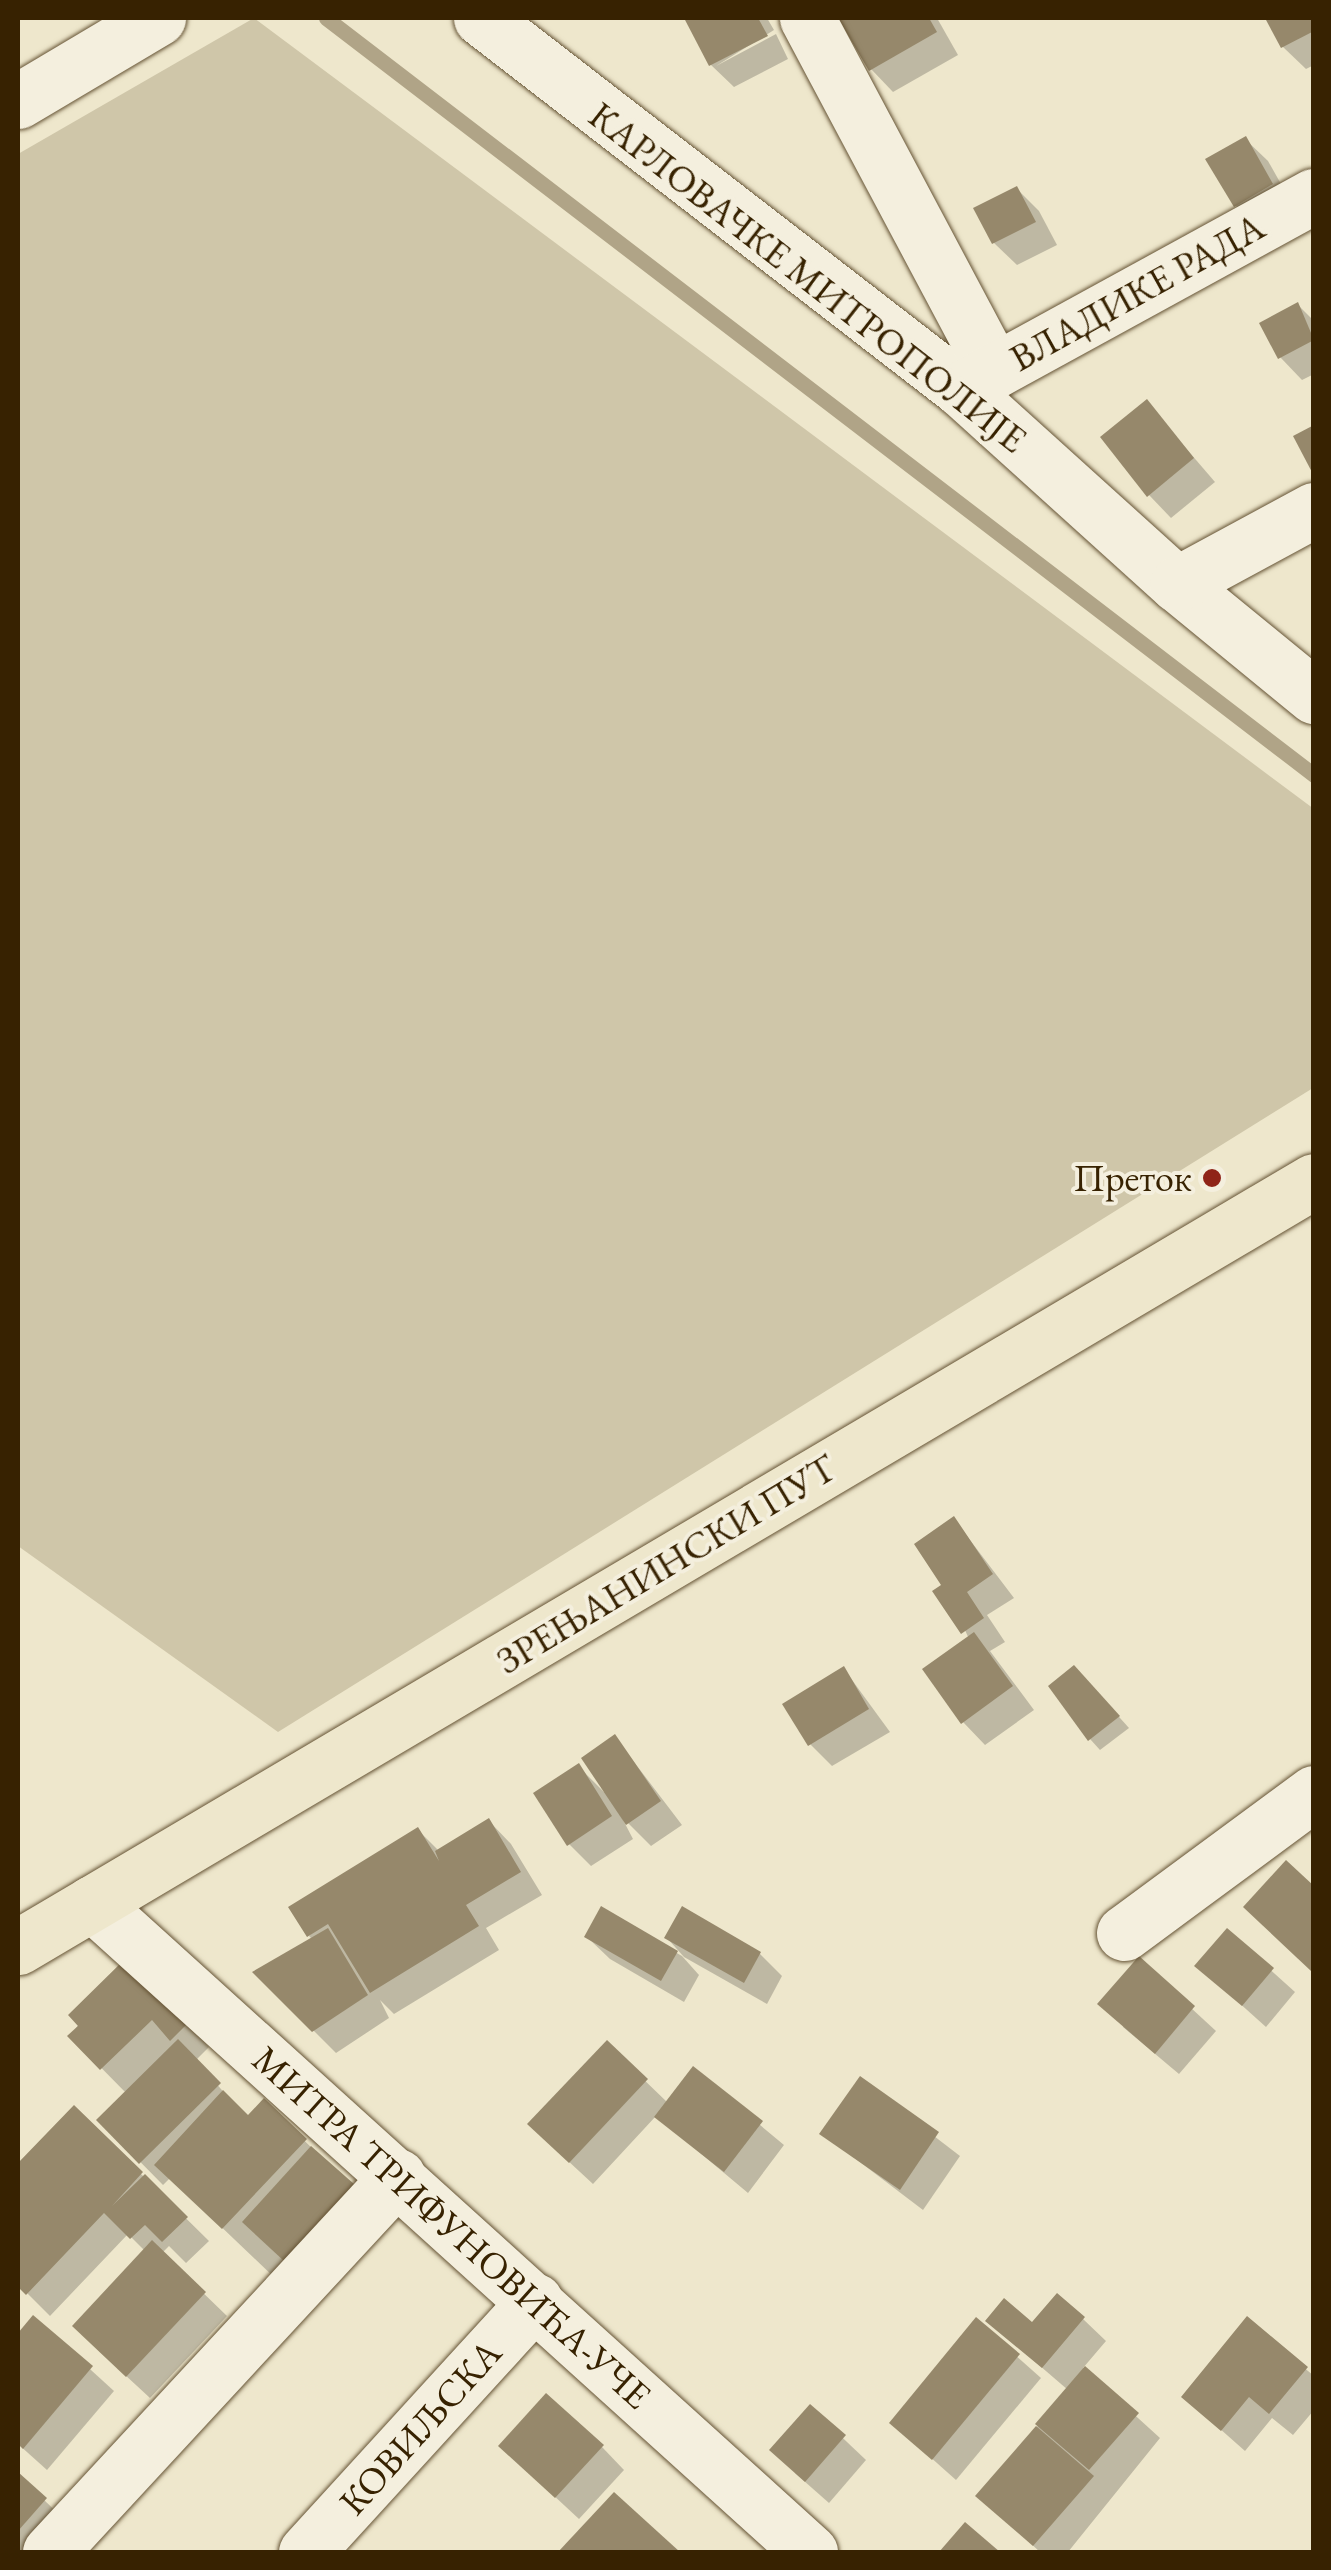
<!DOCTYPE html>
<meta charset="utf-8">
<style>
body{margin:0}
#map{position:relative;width:1331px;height:2570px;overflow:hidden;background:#eee7cc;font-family:"EB Garamond",serif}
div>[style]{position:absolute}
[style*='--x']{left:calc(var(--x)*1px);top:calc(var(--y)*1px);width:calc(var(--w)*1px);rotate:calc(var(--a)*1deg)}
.green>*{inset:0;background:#cfc6a9}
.shadow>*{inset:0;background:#0003}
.stream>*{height:15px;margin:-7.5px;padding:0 7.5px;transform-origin:7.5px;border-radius:7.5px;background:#b0a487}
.building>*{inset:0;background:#96886b}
.roads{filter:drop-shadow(0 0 2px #655334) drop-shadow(0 0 2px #655334)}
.minor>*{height:55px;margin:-27.5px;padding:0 27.5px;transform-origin:27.5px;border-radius:27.5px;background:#f4efde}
.major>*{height:55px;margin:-27.5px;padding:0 27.5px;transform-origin:27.5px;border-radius:27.5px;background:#eee7cc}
.dots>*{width:28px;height:28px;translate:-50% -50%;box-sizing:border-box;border:5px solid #f4efde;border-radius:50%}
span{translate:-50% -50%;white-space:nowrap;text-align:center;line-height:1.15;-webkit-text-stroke:8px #f4efde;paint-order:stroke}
.street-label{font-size:38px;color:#372201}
.poi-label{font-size:38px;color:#372201}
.right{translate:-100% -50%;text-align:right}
.frame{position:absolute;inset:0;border:20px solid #372201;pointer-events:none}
</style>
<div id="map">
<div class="green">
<div style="clip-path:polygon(254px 18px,1314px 809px,1313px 1088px,278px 1732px,18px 1546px,18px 154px)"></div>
</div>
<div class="shadow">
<div style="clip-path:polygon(687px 18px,767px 18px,774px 30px,716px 66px,776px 34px,788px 59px,734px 87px,711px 65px)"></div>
<div style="clip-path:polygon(841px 18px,937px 18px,958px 55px,893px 92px,871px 69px)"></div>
<div style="clip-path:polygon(1268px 18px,1314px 18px,1314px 65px,1306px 69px,1283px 47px)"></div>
<div style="clip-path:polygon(1245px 139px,1268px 161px,1294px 207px,1258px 228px,1236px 206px)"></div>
<div style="clip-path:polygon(1017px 189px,1039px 211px,1057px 245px,1017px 265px,994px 243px,977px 209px)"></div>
<div style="clip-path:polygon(1298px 305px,1314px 321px,1314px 374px,1302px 380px,1280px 357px)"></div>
<div style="clip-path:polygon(1147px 403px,1215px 482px,1171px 518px,1149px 495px)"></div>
<div style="clip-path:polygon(954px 1519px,1014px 1598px,987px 1615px,1005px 1642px,990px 1651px,1034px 1710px,985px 1745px,963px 1722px,969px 1639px,945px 1586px)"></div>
<div style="clip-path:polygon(844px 1669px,890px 1732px,832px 1766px,810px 1744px)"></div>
<div style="clip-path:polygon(1085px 1679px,1129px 1728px,1100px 1750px,1090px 1739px)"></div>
<div style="clip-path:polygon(615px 1737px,682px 1825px,651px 1846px,621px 1816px,633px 1839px,591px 1866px,569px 1844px,578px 1766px,604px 1792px)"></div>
<div style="clip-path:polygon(489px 1821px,511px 1844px,542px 1895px,486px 1928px,499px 1950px,394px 2014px,380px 2000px,389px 2018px,336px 2053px,256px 1973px,313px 1940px,309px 1936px,418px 1830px,439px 1851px)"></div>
<div style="clip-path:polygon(1314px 1890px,1314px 1971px,1269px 1930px)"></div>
<div style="clip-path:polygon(602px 1910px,682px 1956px,699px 1975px,684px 2002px,610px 1959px,587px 1937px)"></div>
<div style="clip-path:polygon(1227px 1931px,1295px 1992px,1266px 2027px,1198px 1966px)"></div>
<div style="clip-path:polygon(667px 1938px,760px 1954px,782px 1976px,767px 2004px,684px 1957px)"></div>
<div style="clip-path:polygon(1139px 1960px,1216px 2031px,1179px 2074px,1123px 2027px)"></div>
<div style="clip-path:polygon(126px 1962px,209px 2047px,196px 2060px,239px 2110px,248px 2118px,264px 2101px,374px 2209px,278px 2281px,170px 2178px,163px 2185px,99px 2120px,127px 2094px,70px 2036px)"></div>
<div style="clip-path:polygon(607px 2044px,668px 2103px,694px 2070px,784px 2145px,748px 2193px,656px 2116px,593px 2184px,553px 2147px)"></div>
<div style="clip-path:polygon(861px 2080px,960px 2156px,923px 2210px,823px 2134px)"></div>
<div style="clip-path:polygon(74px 2108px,209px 2241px,186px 2263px,169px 2246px,162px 2253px,227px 2316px,150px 2398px,97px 2349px,145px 2251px,128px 2234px,50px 2316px,18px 2284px,18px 2167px)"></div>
<div style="clip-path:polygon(34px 2318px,114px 2391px,47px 2470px,18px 2444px,18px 2337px)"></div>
<div style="clip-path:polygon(1083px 2319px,1106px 2341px,1083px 2368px,1160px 2438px,1068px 2552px,1040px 2552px,979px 2496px,1068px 2390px,988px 2321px,1033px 2326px)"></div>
<div style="clip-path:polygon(1247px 2320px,1314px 2376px,1314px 2410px,1293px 2435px,1272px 2418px,1245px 2451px,1184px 2397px)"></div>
<div style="clip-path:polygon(977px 2321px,1041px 2378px,956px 2480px,892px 2423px)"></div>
<div style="clip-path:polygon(810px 2407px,866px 2460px,829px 2503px,795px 2473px)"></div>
<div style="clip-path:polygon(602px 2447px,624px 2470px,579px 2519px,524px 2468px)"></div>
<div style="clip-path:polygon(18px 2475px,67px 2522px,41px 2552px,18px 2552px)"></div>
<div style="clip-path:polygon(614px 2495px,676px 2552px,562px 2552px)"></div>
</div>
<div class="stream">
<div style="--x:326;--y:18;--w:1245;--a:37.46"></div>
</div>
<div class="building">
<div style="clip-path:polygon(684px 18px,758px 18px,768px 36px,709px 66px)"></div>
<div style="clip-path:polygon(838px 18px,929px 18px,937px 32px,869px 71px)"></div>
<div style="clip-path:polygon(1265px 18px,1314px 18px,1314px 31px,1281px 48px)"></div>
<div style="clip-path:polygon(1246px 136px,1273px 184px,1234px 207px,1205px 159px)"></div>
<div style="clip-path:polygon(1017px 186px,1036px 222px,992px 244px,973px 208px)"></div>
<div style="clip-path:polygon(1298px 302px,1314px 340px,1278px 359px,1259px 323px)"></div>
<div style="clip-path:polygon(1147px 399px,1194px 458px,1147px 497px,1100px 437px)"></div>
<div style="clip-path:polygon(1314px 425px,1314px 476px,1293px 436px)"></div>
<div style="clip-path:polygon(954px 1516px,993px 1574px,967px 1592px,984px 1618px,961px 1634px,932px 1591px,941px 1585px,914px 1544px)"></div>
<div style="clip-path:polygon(974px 1632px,1013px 1686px,961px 1724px,922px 1669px)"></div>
<div style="clip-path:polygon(1074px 1665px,1120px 1716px,1088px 1741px,1048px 1686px)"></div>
<div style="clip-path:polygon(844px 1666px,869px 1709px,808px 1746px,782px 1704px)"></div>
<div style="clip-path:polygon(615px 1734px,661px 1801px,626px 1825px,581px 1758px)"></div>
<div style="clip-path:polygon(579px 1763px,612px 1816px,567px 1846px,533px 1793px)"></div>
<div style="clip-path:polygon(489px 1818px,521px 1872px,466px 1905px,479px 1926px,370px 1993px,328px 1924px,307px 1937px,288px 1907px,418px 1827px,439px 1861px,435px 1851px)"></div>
<div style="clip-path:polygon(1286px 1860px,1314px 1886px,1311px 1971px,1243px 1907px)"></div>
<div style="clip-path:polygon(601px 1906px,678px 1951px,661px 1981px,584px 1937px)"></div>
<div style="clip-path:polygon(682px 1906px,761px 1952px,744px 1983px,664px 1938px)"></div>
<div style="clip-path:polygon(328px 1928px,368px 1995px,312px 2032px,252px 1972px)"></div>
<div style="clip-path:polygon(1227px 1928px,1274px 1968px,1242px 2006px,1194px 1966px)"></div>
<div style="clip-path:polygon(1139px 1956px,1195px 2006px,1155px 2054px,1097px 2004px)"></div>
<div style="clip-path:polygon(126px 1958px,188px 2023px,170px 2041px,152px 2020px,100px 2070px,67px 2036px,78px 2026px,68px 2015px)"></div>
<div style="clip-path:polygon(178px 2039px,221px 2083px,139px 2164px,96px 2120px)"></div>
<div style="clip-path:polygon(607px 2040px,648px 2079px,569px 2163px,527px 2124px)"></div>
<div style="clip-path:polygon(693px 2066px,763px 2121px,724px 2172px,654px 2117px)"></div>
<div style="clip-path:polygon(860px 2076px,939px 2132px,900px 2190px,819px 2134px)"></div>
<div style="clip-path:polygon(223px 2090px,248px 2115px,264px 2098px,307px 2139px,222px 2229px,154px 2165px)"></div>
<div style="clip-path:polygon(74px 2105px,143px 2172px,112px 2206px,145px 2174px,188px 2217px,162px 2242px,145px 2225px,130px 2239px,104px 2213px,26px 2295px,18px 2287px,18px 2163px)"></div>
<div style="clip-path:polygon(311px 2146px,354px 2184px,284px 2261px,242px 2222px)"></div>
<div style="clip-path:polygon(152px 2240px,206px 2292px,126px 2377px,72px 2326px)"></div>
<div style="clip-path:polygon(1057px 2293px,1085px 2317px,1042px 2368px,985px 2321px,1004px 2298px,1032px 2322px)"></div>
<div style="clip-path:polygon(33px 2315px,93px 2366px,23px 2449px,18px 2444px,18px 2333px)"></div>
<div style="clip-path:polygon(1247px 2316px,1308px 2367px,1269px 2414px,1249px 2397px,1221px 2431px,1181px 2397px)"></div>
<div style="clip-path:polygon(976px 2317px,1020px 2354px,932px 2460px,889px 2423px)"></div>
<div style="clip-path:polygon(1085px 2366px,1139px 2413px,1089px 2470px,1035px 2424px)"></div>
<div style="clip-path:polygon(546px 2393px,604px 2445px,555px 2498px,498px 2446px)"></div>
<div style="clip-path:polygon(810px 2404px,846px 2435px,805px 2482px,769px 2450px)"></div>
<div style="clip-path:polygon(1036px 2426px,1094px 2476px,1033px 2546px,975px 2496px)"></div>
<div style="clip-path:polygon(18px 2472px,47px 2498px,18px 2531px)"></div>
<div style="clip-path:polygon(614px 2492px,680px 2552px,558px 2552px)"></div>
<div style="clip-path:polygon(965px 2522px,1000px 2552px,939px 2552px)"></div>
</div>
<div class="roads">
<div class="minor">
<div style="--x:481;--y:18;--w:607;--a:37.7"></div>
<div style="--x:961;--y:389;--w:291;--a:42.1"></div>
<div style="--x:1177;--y:584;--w:177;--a:39.3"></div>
<div style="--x:807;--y:18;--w:399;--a:62"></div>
<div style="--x:18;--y:101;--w:163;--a:-30.7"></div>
<div style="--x:961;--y:389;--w:402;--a:-28.7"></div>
<div style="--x:1177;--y:584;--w:156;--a:-28.4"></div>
<div style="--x:92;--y:1903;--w:968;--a:42.11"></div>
<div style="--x:1124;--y:1933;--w:236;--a:-36.4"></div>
<div style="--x:50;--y:2552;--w:512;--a:-47.21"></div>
<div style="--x:306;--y:2552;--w:340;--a:-47.6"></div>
</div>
<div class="major">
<div style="--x:18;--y:1947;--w:1505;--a:-30.59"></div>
</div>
</div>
<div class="dots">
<div style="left:1212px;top:1178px;background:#8f2418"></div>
</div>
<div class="street-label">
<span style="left:808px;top:277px;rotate:38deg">КАРЛОВАЧКЕ МИТРОПОЛИЈЕ</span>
<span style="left:1137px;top:292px;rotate:-29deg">ВЛАДИКЕ РАДА</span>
<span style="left:666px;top:1564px;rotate:-31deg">ЗРЕЊАНИНСКИ ПУТ</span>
<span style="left:452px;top:2227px;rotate:42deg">МИТРА ТРИФУНОВИЋА-УЧЕ</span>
<span style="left:420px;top:2427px;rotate:-48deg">КОВИЉСКА</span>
</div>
<div class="poi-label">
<span class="right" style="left:1192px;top:1178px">Преток</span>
</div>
<div class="frame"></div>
</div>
